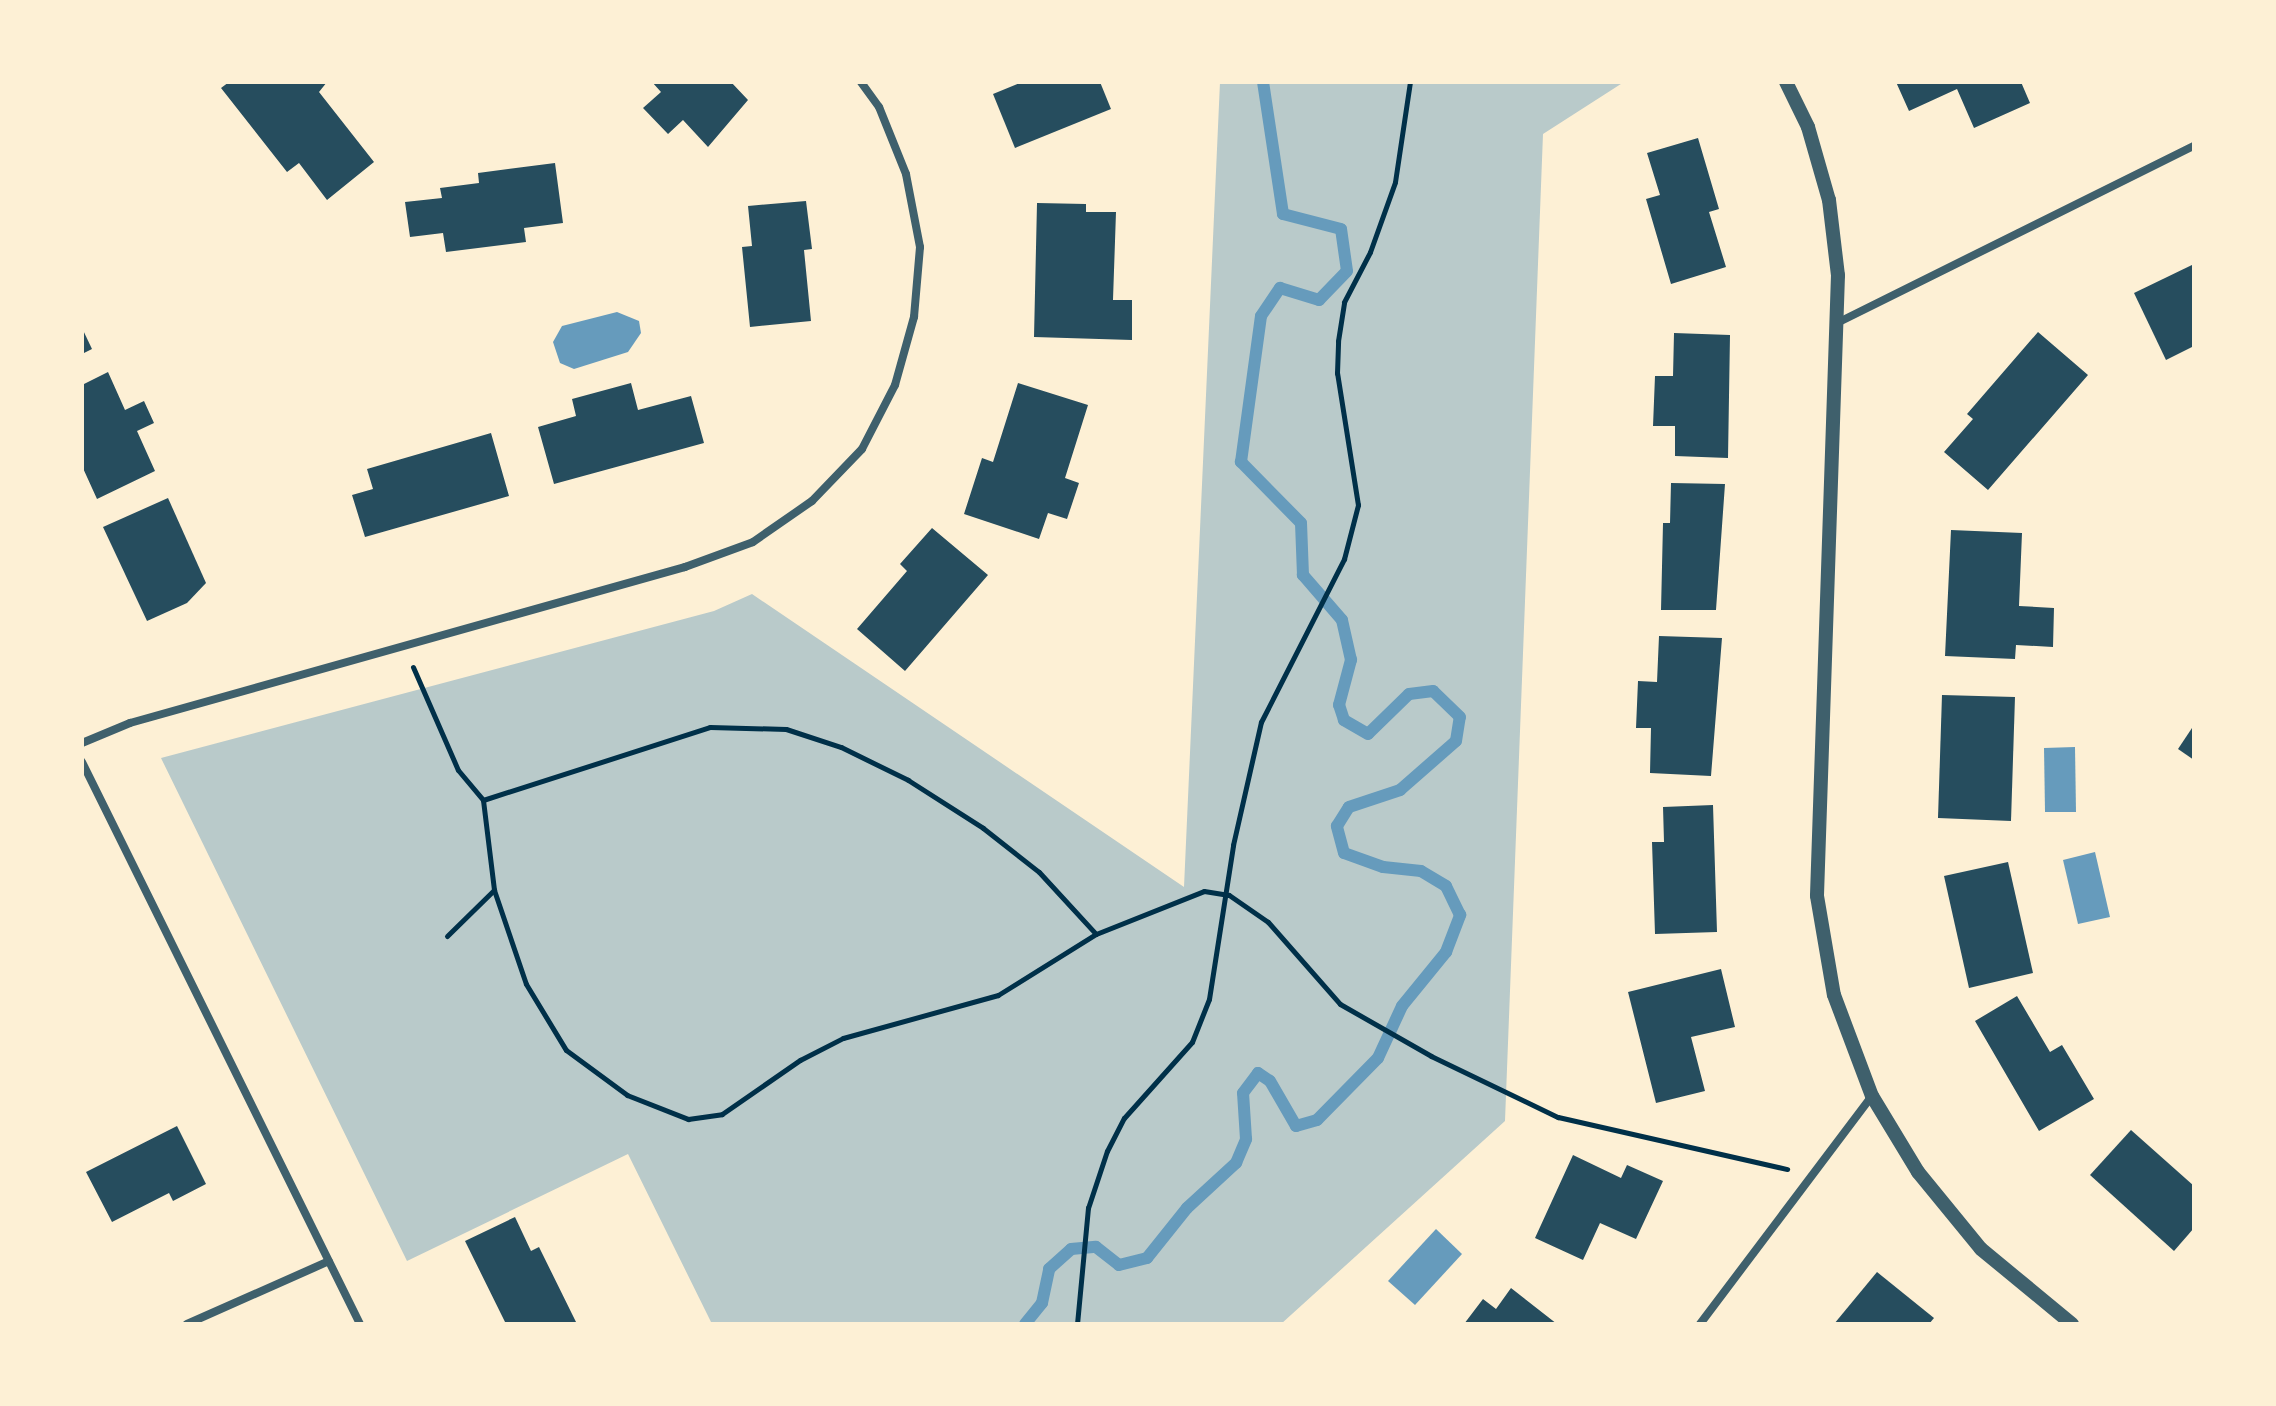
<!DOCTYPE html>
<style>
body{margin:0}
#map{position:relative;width:2276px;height:1406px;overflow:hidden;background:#fdf0d5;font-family:"Playfair Display",serif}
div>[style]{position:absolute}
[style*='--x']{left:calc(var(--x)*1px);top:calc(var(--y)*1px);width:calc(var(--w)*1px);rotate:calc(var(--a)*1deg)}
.green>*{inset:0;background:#b9caca}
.water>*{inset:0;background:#669bbc}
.stream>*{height:12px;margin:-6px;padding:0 6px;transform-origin:6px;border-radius:6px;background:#669bbc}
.building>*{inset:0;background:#264d5e}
.path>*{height:5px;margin:-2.5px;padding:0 2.5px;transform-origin:2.5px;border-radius:2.5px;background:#003049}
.minor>*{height:8px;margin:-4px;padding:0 4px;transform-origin:4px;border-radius:4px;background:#3f606c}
.tertiary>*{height:14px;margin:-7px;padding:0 7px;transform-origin:7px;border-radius:7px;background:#3f606c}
span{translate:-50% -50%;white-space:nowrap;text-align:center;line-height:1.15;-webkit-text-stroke:8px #fdf0d5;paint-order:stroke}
.frame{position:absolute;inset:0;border:84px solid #fdf0d5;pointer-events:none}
</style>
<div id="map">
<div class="green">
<div style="clip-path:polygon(1220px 82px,1624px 82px,1543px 134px,1505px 1121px,1281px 1324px,712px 1324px,628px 1154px,407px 1261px,161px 758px,714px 611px,752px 594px,1184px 887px)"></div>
</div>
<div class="water">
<div style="clip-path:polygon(617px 312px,639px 321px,641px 333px,628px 352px,574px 369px,560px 363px,553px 342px,562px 326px)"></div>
<div style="clip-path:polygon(2075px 747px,2076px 812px,2045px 812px,2044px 748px)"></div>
<div style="clip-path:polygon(2095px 852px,2110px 917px,2078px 924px,2063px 860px)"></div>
<div style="clip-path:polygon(1436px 1229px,1462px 1254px,1415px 1305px,1388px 1281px)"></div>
</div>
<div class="stream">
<div style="--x:1025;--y:1324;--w:27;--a:-51"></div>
<div style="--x:1042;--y:1303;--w:35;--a:-78"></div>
<div style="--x:1049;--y:1269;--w:30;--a:-42"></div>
<div style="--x:1071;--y:1249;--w:25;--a:-5"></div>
<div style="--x:1096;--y:1247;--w:29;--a:38"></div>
<div style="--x:1119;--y:1265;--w:29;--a:-14"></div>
<div style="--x:1147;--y:1258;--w:64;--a:-51.3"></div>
<div style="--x:1187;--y:1208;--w:67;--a:-42.6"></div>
<div style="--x:1236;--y:1163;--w:26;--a:-67"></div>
<div style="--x:1246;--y:1139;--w:46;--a:-93.7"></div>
<div style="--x:1243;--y:1093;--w:25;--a:-53"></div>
<div style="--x:1258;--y:1073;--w:14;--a:34"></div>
<div style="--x:1270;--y:1081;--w:52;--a:60"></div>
<div style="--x:1296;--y:1126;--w:22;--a:-16"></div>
<div style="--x:1317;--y:1120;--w:87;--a:-45.5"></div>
<div style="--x:1378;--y:1058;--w:57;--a:-65.2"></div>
<div style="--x:1402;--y:1006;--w:70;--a:-50.8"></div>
<div style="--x:1446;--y:952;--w:40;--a:-69"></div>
<div style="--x:1460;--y:915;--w:32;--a:-116"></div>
<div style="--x:1446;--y:886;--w:29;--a:-149"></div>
<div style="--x:1421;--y:871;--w:38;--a:-174"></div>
<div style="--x:1383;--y:867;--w:41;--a:-160.3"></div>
<div style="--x:1344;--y:853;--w:28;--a:-105"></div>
<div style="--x:1337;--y:826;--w:22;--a:-58"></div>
<div style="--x:1349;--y:807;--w:54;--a:-18.4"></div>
<div style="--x:1400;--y:790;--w:74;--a:-41.2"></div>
<div style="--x:1456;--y:741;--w:24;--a:-81"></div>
<div style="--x:1460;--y:717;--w:37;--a:-136"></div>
<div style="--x:1433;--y:691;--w:24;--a:173"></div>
<div style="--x:1409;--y:694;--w:57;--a:135.7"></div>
<div style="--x:1368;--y:734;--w:28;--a:-150"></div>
<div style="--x:1344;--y:720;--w:16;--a:-108"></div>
<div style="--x:1339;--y:705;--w:47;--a:-75.1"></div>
<div style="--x:1351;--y:660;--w:41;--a:-102.7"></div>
<div style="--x:1342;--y:620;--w:60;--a:-130.9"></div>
<div style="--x:1303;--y:575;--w:52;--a:-92.2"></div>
<div style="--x:1301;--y:523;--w:86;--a:-134.5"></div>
<div style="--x:1241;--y:462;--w:147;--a:-82.2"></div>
<div style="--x:1261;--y:316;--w:34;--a:-56"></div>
<div style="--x:1280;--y:288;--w:41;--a:17.1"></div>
<div style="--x:1319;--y:300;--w:40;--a:-46"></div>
<div style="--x:1347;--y:271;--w:42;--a:-98.1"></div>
<div style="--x:1341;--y:229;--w:60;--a:-165.5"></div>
<div style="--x:1283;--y:214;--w:134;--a:-98.6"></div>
</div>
<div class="building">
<div style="clip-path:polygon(229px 82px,327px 82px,319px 92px,374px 162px,327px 200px,299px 163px,287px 172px,221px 88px)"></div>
<div style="clip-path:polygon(652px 82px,731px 82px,748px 100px,708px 147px,683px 120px,668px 134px,643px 108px,661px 92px)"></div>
<div style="clip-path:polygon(1022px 82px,1100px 82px,1111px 109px,1015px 148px,993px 94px)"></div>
<div style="clip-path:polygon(1896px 82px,2021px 82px,2030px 103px,1974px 128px,1957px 89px,1909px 111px)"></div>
<div style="clip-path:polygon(1698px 138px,1719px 209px,1709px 212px,1726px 267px,1671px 284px,1646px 199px,1660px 195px,1647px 153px)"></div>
<div style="clip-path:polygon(555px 163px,563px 223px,524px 228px,526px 242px,446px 252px,443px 233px,410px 237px,405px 202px,442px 198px,440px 188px,479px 183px,478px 173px)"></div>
<div style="clip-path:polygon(806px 201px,812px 249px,804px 250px,811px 321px,750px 327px,742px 247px,752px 246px,748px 206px)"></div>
<div style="clip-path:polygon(1037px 203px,1086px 204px,1086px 212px,1116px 212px,1113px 300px,1132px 300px,1132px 340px,1034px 337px)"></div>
<div style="clip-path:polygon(2194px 264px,2194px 346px,2166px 360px,2134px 293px)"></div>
<div style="clip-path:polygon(82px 328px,92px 349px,82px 354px)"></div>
<div style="clip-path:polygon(2038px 332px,2088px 375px,1988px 490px,1944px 452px,1973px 419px,1967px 414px)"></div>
<div style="clip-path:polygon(1674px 333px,1730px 335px,1728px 458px,1675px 456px,1675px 426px,1653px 426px,1655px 376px,1673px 376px)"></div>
<div style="clip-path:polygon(108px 372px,125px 410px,144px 401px,154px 423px,137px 431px,155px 471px,97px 499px,82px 466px,82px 385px)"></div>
<div style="clip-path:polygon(631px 383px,638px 410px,691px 396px,704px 443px,554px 484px,538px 427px,576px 416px,572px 399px)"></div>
<div style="clip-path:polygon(1018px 383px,1088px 405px,1065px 478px,1079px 483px,1067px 519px,1048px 513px,1039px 539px,964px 514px,982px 458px,993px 462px)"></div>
<div style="clip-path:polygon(491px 433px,509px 496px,365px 537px,352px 495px,373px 489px,367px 469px)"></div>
<div style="clip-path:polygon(1671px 483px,1725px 484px,1716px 610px,1661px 610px,1663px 523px,1670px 523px)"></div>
<div style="clip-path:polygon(168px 498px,206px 583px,187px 603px,147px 621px,103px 527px)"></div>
<div style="clip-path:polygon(932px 528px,988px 575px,905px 671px,857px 629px,907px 571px,900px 564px)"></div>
<div style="clip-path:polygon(1951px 530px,2022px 533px,2019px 606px,2054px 608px,2053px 647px,2016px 645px,2015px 659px,1945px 656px)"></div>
<div style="clip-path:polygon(1659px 636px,1722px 638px,1711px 776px,1650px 773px,1651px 728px,1636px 728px,1638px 681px,1657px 682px)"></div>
<div style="clip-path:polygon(1942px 695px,2015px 697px,2011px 821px,1938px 818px)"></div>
<div style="clip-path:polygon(2194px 725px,2194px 760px,2178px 749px)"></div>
<div style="clip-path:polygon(1713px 805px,1717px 932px,1655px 934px,1652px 842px,1664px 842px,1663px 807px)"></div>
<div style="clip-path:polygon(2008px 862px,2033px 973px,1969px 988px,1944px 876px)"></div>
<div style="clip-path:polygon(1721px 969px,1735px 1027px,1691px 1037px,1705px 1091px,1656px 1103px,1628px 992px)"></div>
<div style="clip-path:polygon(2017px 996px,2050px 1052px,2062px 1045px,2094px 1099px,2039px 1131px,1975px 1021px)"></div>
<div style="clip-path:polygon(177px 1126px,206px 1184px,173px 1201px,169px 1193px,112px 1222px,86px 1172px)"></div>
<div style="clip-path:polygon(2131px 1130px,2194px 1186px,2194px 1228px,2174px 1251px,2090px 1175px)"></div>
<div style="clip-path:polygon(1573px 1155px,1621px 1178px,1627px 1165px,1663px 1181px,1636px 1239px,1600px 1223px,1583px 1260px,1535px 1238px)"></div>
<div style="clip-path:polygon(515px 1217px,531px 1251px,539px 1247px,577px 1324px,506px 1324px,465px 1241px)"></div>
<div style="clip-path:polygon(1877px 1272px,1934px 1318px,1929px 1324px,1834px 1324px)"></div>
<div style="clip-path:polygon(1511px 1288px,1557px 1324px,1464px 1324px,1483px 1299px,1496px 1309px)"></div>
</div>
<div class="path">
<div style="--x:413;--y:667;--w:112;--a:66.4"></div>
<div style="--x:458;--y:770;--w:39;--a:50"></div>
<div style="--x:483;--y:800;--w:238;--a:-17.8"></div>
<div style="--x:710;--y:727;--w:76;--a:1.5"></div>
<div style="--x:786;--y:729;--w:58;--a:18.1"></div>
<div style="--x:841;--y:747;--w:75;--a:26.2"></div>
<div style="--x:908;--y:780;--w:89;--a:32.6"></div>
<div style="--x:983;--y:828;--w:71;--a:38.2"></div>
<div style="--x:1039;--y:872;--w:84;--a:47.4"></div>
<div style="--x:1096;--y:934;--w:116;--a:-21.7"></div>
<div style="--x:1204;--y:891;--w:25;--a:9"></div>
<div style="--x:1229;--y:895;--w:47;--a:34.7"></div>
<div style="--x:1268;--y:922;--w:109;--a:48.7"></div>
<div style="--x:1340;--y:1004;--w:105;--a:29.7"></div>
<div style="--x:1431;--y:1056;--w:141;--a:25.7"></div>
<div style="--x:1558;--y:1117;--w:235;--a:12.8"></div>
<div style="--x:483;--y:800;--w:91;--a:83"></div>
<div style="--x:494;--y:890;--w:99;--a:71.2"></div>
<div style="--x:526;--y:984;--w:77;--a:58.8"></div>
<div style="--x:566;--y:1050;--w:76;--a:36.4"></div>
<div style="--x:627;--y:1095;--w:66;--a:21.5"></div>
<div style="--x:688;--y:1119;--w:34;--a:-8"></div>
<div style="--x:722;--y:1114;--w:95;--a:-34.7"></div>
<div style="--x:800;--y:1060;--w:48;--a:-27.1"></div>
<div style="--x:843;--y:1038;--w:161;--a:-15.5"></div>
<div style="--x:998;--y:995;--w:115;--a:-31.9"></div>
<div style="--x:447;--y:936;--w:66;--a:-44.4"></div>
<div style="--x:1077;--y:1324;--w:117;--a:-84.6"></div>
<div style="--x:1088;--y:1208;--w:60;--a:-71.6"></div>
<div style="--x:1107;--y:1151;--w:37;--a:-63"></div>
<div style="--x:1124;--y:1118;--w:102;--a:-48.2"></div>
<div style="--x:1192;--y:1042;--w:46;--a:-68.4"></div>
<div style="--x:1209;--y:999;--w:156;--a:-81.1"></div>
<div style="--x:1233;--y:845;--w:126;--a:-77.2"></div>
<div style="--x:1261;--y:722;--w:183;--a:-63"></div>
<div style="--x:1344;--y:559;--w:56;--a:-75.5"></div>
<div style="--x:1358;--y:505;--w:134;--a:-99"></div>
<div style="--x:1337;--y:373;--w:32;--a:-88"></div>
<div style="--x:1338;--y:341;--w:39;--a:-81"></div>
<div style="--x:1344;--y:302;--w:56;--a:-62.5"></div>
<div style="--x:1370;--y:252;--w:74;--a:-70.3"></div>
<div style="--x:1395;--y:182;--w:101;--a:-81.5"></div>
</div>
<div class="minor">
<div style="--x:1837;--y:323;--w:398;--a:-26.4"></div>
<div style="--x:82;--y:743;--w:52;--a:-22.6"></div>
<div style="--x:130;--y:723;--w:577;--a:-15.7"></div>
<div style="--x:685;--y:567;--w:72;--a:-20.2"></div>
<div style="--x:753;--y:542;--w:72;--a:-34.8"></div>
<div style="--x:812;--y:501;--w:72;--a:-46.1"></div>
<div style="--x:862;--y:449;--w:72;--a:-62.7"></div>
<div style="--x:895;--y:385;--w:71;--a:-74.4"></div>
<div style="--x:914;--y:317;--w:70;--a:-85.1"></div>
<div style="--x:920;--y:247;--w:74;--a:-100.9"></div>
<div style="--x:906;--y:174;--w:72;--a:-111.9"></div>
<div style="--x:879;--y:107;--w:31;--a:-126"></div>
<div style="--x:82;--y:762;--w:627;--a:63.68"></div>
<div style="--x:187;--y:1324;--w:155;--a:-23.9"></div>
<div style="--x:1700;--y:1324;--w:286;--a:-53"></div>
</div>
<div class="tertiary">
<div style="--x:1786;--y:82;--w:50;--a:63.9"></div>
<div style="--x:1808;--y:127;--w:76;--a:74"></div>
<div style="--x:1829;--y:200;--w:76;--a:83.2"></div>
<div style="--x:1838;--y:275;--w:621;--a:91.94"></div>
<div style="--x:1817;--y:896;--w:100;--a:80.3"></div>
<div style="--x:1834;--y:995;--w:108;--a:69.4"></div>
<div style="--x:1872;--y:1096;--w:89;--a:58.8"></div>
<div style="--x:1918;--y:1172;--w:99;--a:50.7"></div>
<div style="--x:1981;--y:1249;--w:118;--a:39.5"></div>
</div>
<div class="frame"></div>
</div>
